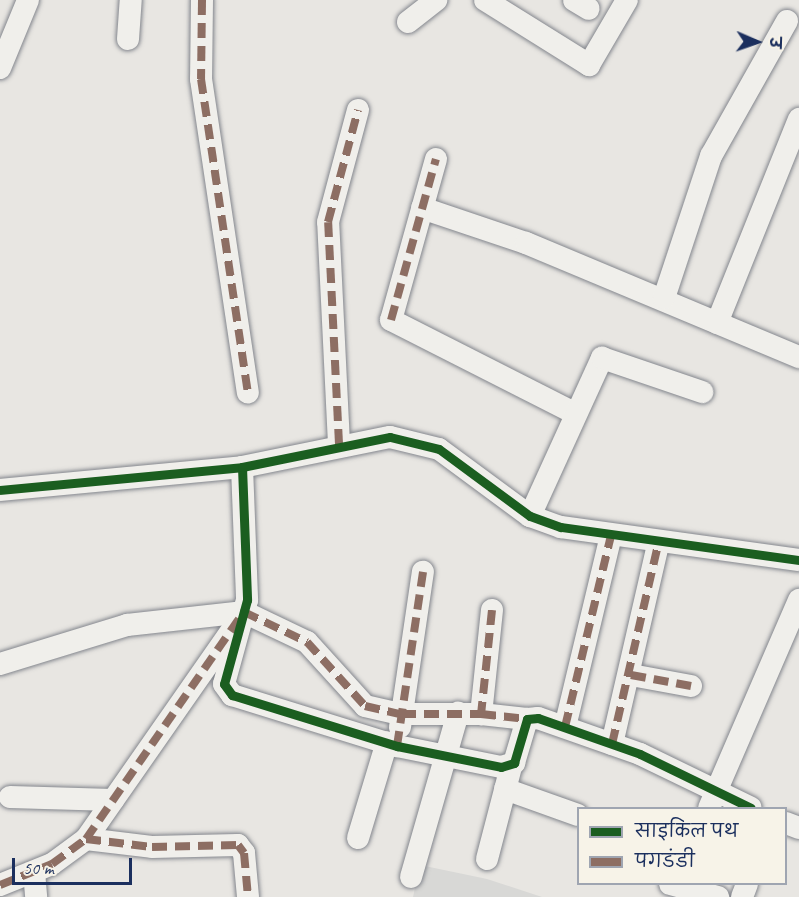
<!DOCTYPE html>
<meta charset="utf-8">
<style>
body{margin:0}
#map{position:relative;width:799px;height:897px;overflow:hidden;background:#e8e6e2;font-family:Caveat,"Playpen Sans Deva",sans-serif}
div>[style]{position:absolute}
[style*='--x']{left:calc(var(--x)*1px);top:calc(var(--y)*1px);width:calc(var(--w)*1px);rotate:calc(var(--a)*1deg)}
.built>*{inset:0;background:#d8d8d6}
.roads{filter:drop-shadow(0 0 2px #83868d) drop-shadow(0 0 2px #83868d)}
.minor>*{height:22px;margin:-11px;padding:0 11px;transform-origin:11px;border-radius:11px;background:#f0efeb}
.quiet>*{height:8px;margin-top:-4px;transform-origin:0;background:repeating-linear-gradient(90deg,#8d6e63 0 15px,transparent 0 23px)}
.cycleway>*{height:9px;margin:-4.5px;padding:0 4.5px;transform-origin:4.5px;border-radius:4.5px;background:#1b5e20}
span{translate:-50% -50%;white-space:nowrap;text-align:center;line-height:1.15;-webkit-text-stroke:4.5px #f7f3e8;paint-order:stroke}
.legend{position:absolute;left:577px;top:807px;width:210px;height:78px;box-sizing:border-box;background:#f7f3e8;border:2px solid #9fa5b1;margin:0;padding:8px 10px;list-style:none;font-size:18px;color:#1b2f5e}
.legend li{display:flex;align-items:center;gap:12px;height:30px}
.legend b{width:30px;border:2px solid #9fa5b1}
.north{position:absolute;left:727px;top:12px;width:60px;height:60px;-webkit-text-stroke:4px #f7f3e8;paint-order:stroke;rotate:92deg;font-size:16px;font-weight:700;line-height:24px;text-align:center;color:#1b2f5e}
.north::after{content:'';display:block;margin:auto;width:21px;height:27px;background:#1b2f5e;clip-path:polygon(50% 0,100% 100%,50% 72%,0 100%)}
.scale{position:absolute;left:12px;top:858px;width:120px;height:27px;box-sizing:border-box;border:3px solid #1b2f5e;border-top:0;padding-left:8px;font-size:18px;line-height:21px;white-space:nowrap;color:#1b2f5e;-webkit-text-stroke:4px #f7f3e8;paint-order:stroke}
</style>
<div id="map">
<div class="built">
<div style="clip-path:polygon(420px 865px,487px 879px,542px 897px,413px 897px)"></div>
</div>
<div class="roads">
<div class="minor">
<div style="--x:202;--y:0;--w:79;--a:90.7"></div>
<div style="--x:201;--y:79;--w:317;--a:81.5"></div>
<div style="--x:485;--y:0;--w:123;--a:32"></div>
<div style="--x:589;--y:65;--w:75;--a:-59.7"></div>
<div style="--x:574;--y:0;--w:17;--a:31"></div>
<div style="--x:408;--y:22;--w:36;--a:-38"></div>
<div style="--x:128;--y:39;--w:39;--a:-86"></div>
<div style="--x:0;--y:68;--w:74;--a:-67.6"></div>
<div style="--x:436;--y:159;--w:167;--a:105.6"></div>
<div style="--x:391;--y:320;--w:205;--a:26.9"></div>
<div style="--x:422;--y:208;--w:110;--a:18.6"></div>
<div style="--x:526;--y:243;--w:296;--a:22.7"></div>
<div style="--x:664;--y:298;--w:150;--a:-71.7"></div>
<div style="--x:711;--y:156;--w:155;--a:-60.6"></div>
<div style="--x:717;--y:323;--w:220;--a:-68.1"></div>
<div style="--x:339;--y:444;--w:222;--a:-92.8"></div>
<div style="--x:328;--y:222;--w:116;--a:-75"></div>
<div style="--x:242;--y:467;--w:133;--a:87.8"></div>
<div style="--x:247;--y:600;--w:87;--a:105.3"></div>
<div style="--x:224;--y:684;--w:14;--a:54"></div>
<div style="--x:232;--y:695;--w:173;--a:17.2"></div>
<div style="--x:397;--y:746;--w:106;--a:11.4"></div>
<div style="--x:501;--y:767;--w:14;--a:-17"></div>
<div style="--x:514;--y:763;--w:46;--a:-73.5"></div>
<div style="--x:527;--y:719;--w:11;--a:-5"></div>
<div style="--x:538;--y:718;--w:108;--a:19.4"></div>
<div style="--x:640;--y:754;--w:123;--a:25.9"></div>
<div style="--x:0;--y:490;--w:243;--a:-5.4"></div>
<div style="--x:242;--y:467;--w:151;--a:-11.5"></div>
<div style="--x:390;--y:437;--w:50;--a:13.8"></div>
<div style="--x:439;--y:449;--w:113;--a:36.4"></div>
<div style="--x:530;--y:516;--w:33;--a:20"></div>
<div style="--x:561;--y:527;--w:240;--a:7.9"></div>
<div style="--x:530;--y:516;--w:174;--a:-65.5"></div>
<div style="--x:602;--y:358;--w:106;--a:18.8"></div>
<div style="--x:492;--y:610;--w:105;--a:96"></div>
<div style="--x:481;--y:714;--w:46;--a:6.2"></div>
<div style="--x:0;--y:664;--w:133;--a:-17.1"></div>
<div style="--x:127;--y:625;--w:118;--a:-6.3"></div>
<div style="--x:244;--y:612;--w:70;--a:25.5"></div>
<div style="--x:307;--y:642;--w:86;--a:47.8"></div>
<div style="--x:365;--y:706;--w:37;--a:13"></div>
<div style="--x:401;--y:714;--w:80;--a:0"></div>
<div style="--x:631;--y:675;--w:61;--a:10.4"></div>
<div style="--x:400;--y:727;--w:157;--a:-81.6"></div>
<div style="--x:565;--y:727;--w:197;--a:-76.5"></div>
<div style="--x:612;--y:744;--w:208;--a:-77"></div>
<div style="--x:505;--y:789;--w:77;--a:19.6"></div>
<div style="--x:10;--y:797;--w:103;--a:1.7"></div>
<div style="--x:709;--y:808;--w:227;--a:-66.6"></div>
<div style="--x:786;--y:823;--w:14;--a:21"></div>
<div style="--x:358;--y:838;--w:100;--a:-73.2"></div>
<div style="--x:86;--y:839;--w:66;--a:6.9"></div>
<div style="--x:152;--y:847;--w:86;--a:-1.3"></div>
<div style="--x:238;--y:845;--w:10;--a:53"></div>
<div style="--x:244;--y:853;--w:44;--a:84.8"></div>
<div style="--x:487;--y:859;--w:95;--a:-75.4"></div>
<div style="--x:34;--y:872;--w:25;--a:85"></div>
<div style="--x:411;--y:877;--w:171;--a:-74"></div>
<div style="--x:670;--y:884;--w:50;--a:15.2"></div>
<div style="--x:0;--y:885;--w:56;--a:-22"></div>
<div style="--x:52;--y:864;--w:42;--a:-36.3"></div>
<div style="--x:86;--y:839;--w:257;--a:-55.1"></div>
<div style="--x:742;--y:897;--w:14;--a:-69"></div>
</div>
</div>
<div class="quiet">
<div style="--x:202;--y:0;--w:79;--a:90.7"></div>
<div style="--x:201;--y:79;--w:317;--a:81.5"></div>
<div style="--x:391;--y:320;--w:167;--a:-74.4"></div>
<div style="--x:339;--y:444;--w:222;--a:-92.8"></div>
<div style="--x:328;--y:222;--w:116;--a:-75"></div>
<div style="--x:492;--y:610;--w:105;--a:96"></div>
<div style="--x:481;--y:714;--w:46;--a:6.2"></div>
<div style="--x:631;--y:675;--w:61;--a:10.4"></div>
<div style="--x:565;--y:727;--w:197;--a:-76.5"></div>
<div style="--x:612;--y:744;--w:208;--a:-77"></div>
<div style="--x:397;--y:746;--w:176;--a:-81.5"></div>
<div style="--x:86;--y:839;--w:66;--a:6.9"></div>
<div style="--x:152;--y:847;--w:86;--a:-1.3"></div>
<div style="--x:238;--y:845;--w:10;--a:53"></div>
<div style="--x:244;--y:853;--w:44;--a:84.8"></div>
<div style="--x:0;--y:885;--w:56;--a:-22"></div>
<div style="--x:52;--y:864;--w:42;--a:-36.3"></div>
<div style="--x:86;--y:839;--w:277;--a:-55.2"></div>
<div style="--x:244;--y:612;--w:70;--a:25.5"></div>
<div style="--x:307;--y:642;--w:86;--a:47.8"></div>
<div style="--x:365;--y:706;--w:37;--a:13"></div>
<div style="--x:401;--y:714;--w:80;--a:0"></div>
</div>
<div class="cycleway">
<div style="--x:242;--y:467;--w:133;--a:87.8"></div>
<div style="--x:247;--y:600;--w:87;--a:105.3"></div>
<div style="--x:224;--y:684;--w:14;--a:54"></div>
<div style="--x:232;--y:695;--w:173;--a:17.2"></div>
<div style="--x:397;--y:746;--w:106;--a:11.4"></div>
<div style="--x:501;--y:767;--w:14;--a:-17"></div>
<div style="--x:514;--y:763;--w:46;--a:-73.5"></div>
<div style="--x:527;--y:719;--w:11;--a:-5"></div>
<div style="--x:538;--y:718;--w:108;--a:19.4"></div>
<div style="--x:640;--y:754;--w:123;--a:25.9"></div>
<div style="--x:0;--y:490;--w:243;--a:-5.4"></div>
<div style="--x:242;--y:467;--w:151;--a:-11.5"></div>
<div style="--x:390;--y:437;--w:50;--a:13.8"></div>
<div style="--x:439;--y:449;--w:113;--a:36.4"></div>
<div style="--x:530;--y:516;--w:33;--a:20"></div>
<div style="--x:561;--y:527;--w:240;--a:7.9"></div>
</div>
<ul class="legend">
<li><b style="height:8px;background:#1b5e20"></b>साइकिल पथ</li>
<li><b style="height:8px;background:#8d6e63"></b>पगडंडी</li>
</ul>
<div class="north">उ</div>
<div class="scale">50 m</div>
</div>
